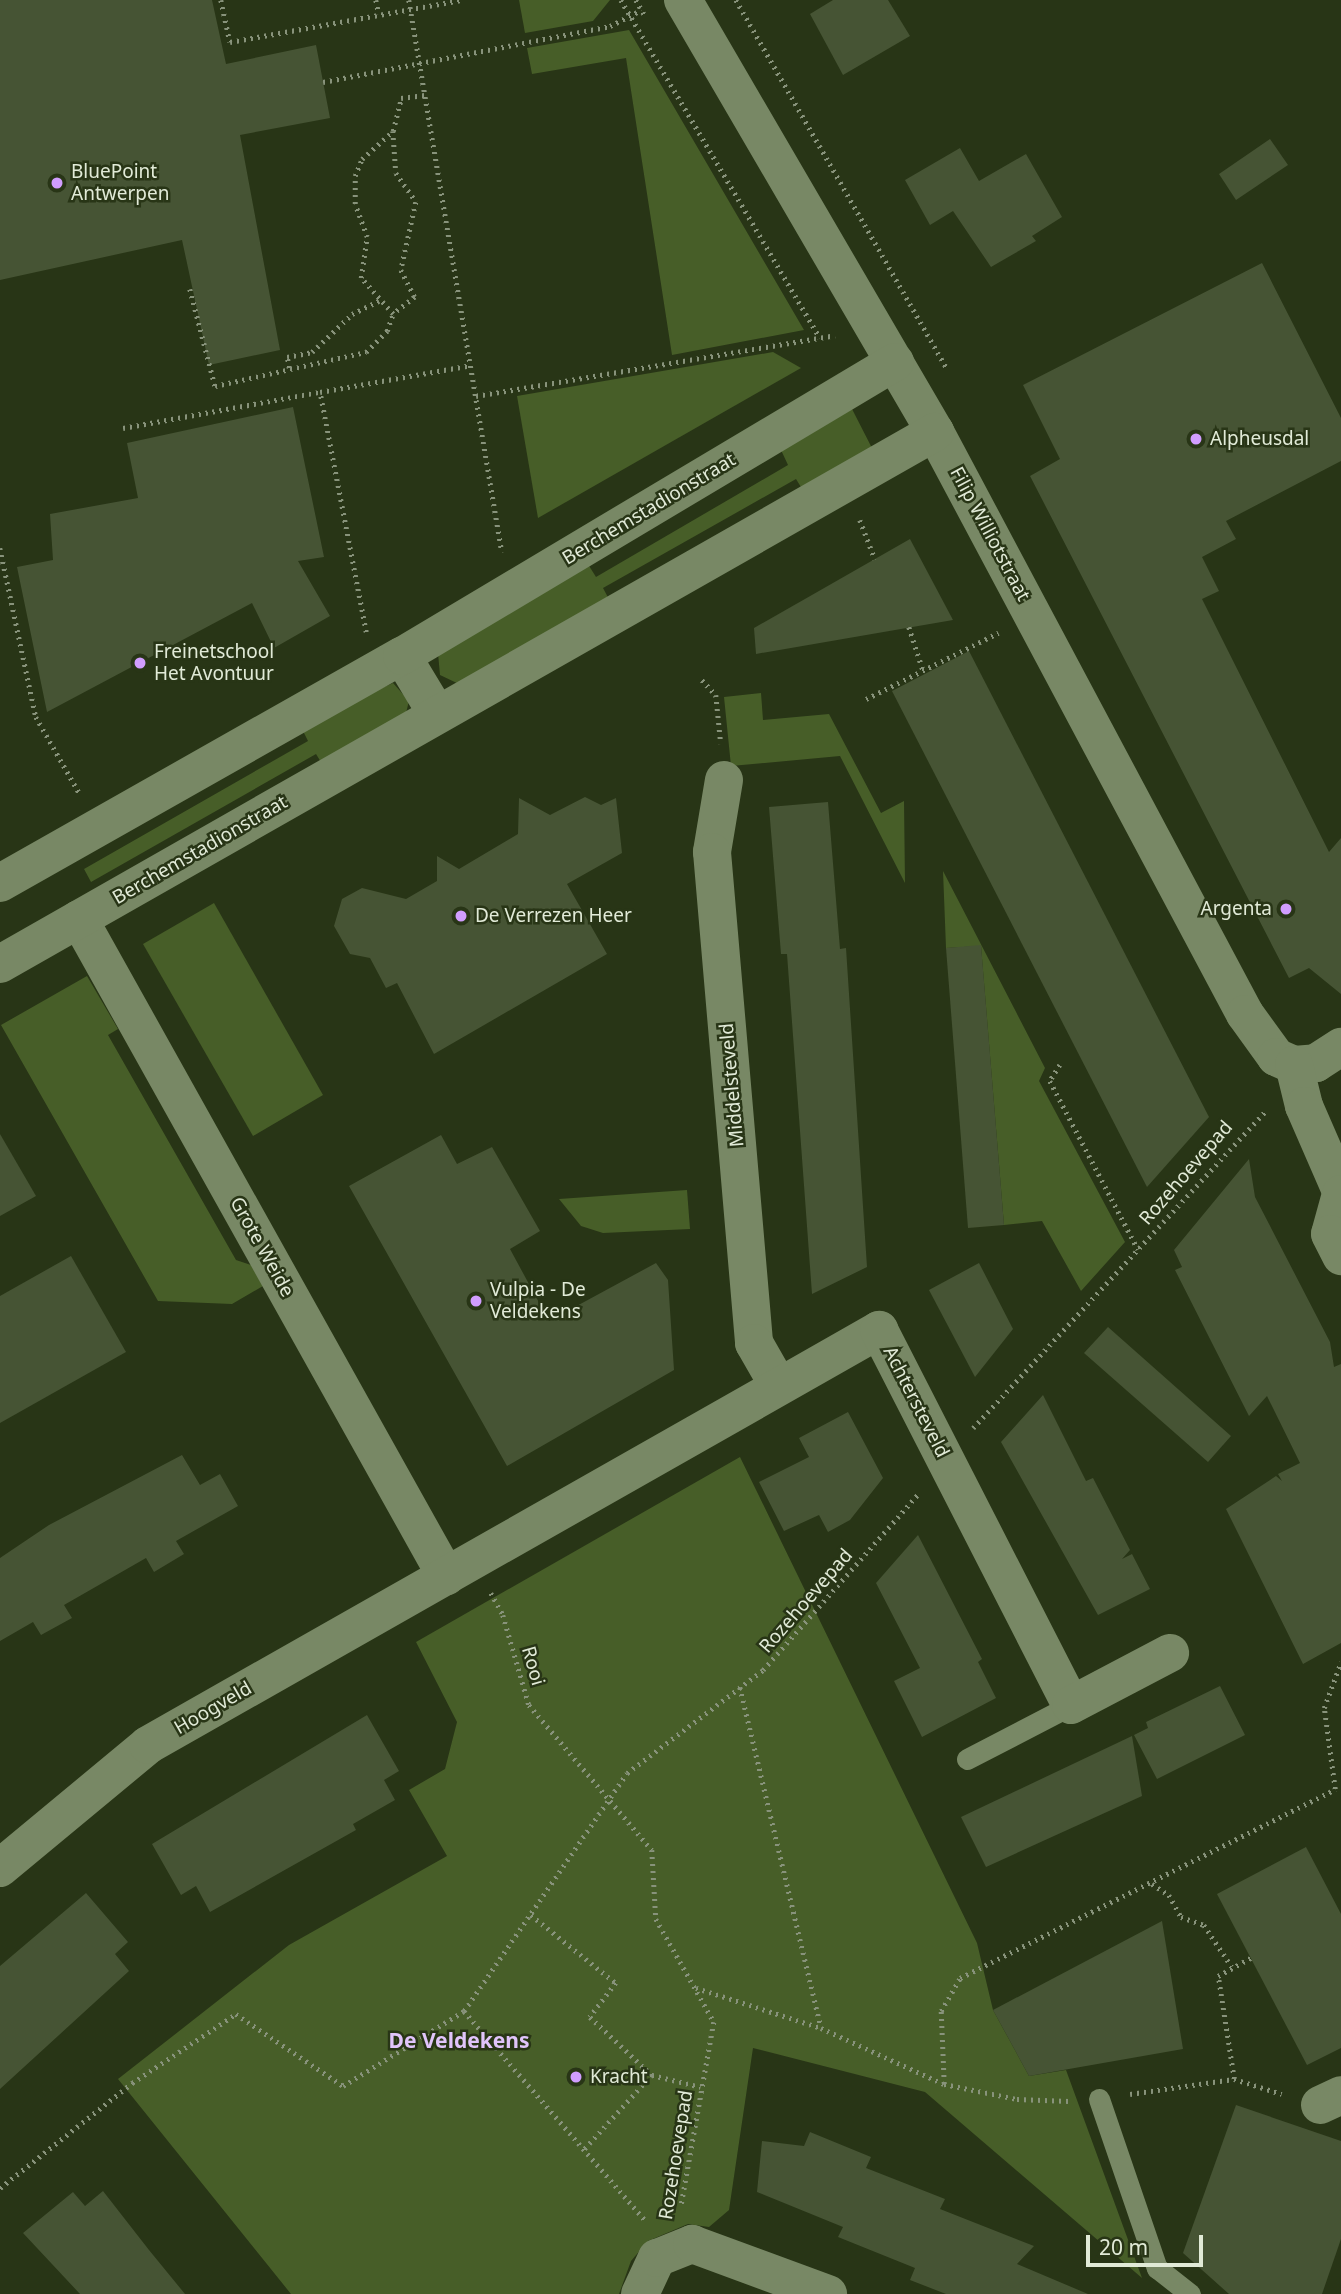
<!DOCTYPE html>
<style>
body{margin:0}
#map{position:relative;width:1341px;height:2294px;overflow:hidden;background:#283516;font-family:"Noto Sans",sans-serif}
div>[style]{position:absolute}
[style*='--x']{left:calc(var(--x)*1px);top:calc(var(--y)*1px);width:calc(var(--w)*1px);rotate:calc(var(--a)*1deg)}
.green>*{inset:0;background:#475e28}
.building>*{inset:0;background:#465434}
.path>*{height:4.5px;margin-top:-2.25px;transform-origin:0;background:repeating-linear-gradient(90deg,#88937b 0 2px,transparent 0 7px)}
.lane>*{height:21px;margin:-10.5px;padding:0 10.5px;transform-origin:10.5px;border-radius:10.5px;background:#788865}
.street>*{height:38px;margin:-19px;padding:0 19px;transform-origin:19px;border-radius:19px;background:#788865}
.dots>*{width:19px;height:19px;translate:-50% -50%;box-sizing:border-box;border:4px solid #283516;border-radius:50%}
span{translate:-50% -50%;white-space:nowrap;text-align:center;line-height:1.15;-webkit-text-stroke:5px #283516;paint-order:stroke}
.poi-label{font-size:19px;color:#e1ead7}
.left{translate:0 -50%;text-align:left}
.right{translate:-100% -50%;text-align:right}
.street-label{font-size:19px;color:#e1ead7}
.neighbourhood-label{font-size:21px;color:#e0c4fa;font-weight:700}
.scale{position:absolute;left:1086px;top:2235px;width:117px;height:32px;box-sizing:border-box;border:4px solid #e1ead7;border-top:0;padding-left:9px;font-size:21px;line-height:24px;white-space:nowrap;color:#e1ead7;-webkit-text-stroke:5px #283516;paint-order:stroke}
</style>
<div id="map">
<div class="green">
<div style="clip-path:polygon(519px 0,610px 0,593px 21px,525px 33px)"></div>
<div style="clip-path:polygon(629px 30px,804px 330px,672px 355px,626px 58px,532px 74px,527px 48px)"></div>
<div style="clip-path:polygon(773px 352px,801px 368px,538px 518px,517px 396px)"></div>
<div style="clip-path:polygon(852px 409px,874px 452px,804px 492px,796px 479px,603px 588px,611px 603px,461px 685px,440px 675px,438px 653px,586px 561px,596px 577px,788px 465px,781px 450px)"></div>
<div style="clip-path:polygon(393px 683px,409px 701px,405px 717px,324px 767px,316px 754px,91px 882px,84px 869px,308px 741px,300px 725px)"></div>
<div style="clip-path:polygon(761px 693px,763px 720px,829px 714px,881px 813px,904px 801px,905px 883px,840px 756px,731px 766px,724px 697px)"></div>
<div style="clip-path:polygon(943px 871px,1045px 1068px,1039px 1081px,1125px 1242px,1081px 1291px,1042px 1221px,1004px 1225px,981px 946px,946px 948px)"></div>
<div style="clip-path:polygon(214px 903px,323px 1095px,253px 1136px,143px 944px)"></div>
<div style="clip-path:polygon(87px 976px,118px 1029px,108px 1035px,236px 1260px,251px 1265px,263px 1286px,232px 1304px,158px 1301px,1px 1025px)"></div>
<div style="clip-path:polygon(687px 1190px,690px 1229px,603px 1233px,581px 1226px,559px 1199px)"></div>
<div style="clip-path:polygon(740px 1457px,977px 1943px,993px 2010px,1029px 2076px,1066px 2070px,1142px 2278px,925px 2092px,753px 2048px,729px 2210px,709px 2227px,688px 2224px,648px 2241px,631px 2261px,619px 2294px,291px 2294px,118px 2079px,289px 1945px,447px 1856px,409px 1790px,445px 1769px,457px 1722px,416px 1642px)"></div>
</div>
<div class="building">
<div style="clip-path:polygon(0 0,212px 0,226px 64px,316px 45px,330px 118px,240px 135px,280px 350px,209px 365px,182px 240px,0 280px)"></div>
<div style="clip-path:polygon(833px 0,888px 0,910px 36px,843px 75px,810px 14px)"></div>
<div style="clip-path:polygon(1270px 139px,1288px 165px,1236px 200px,1219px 174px)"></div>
<div style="clip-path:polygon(960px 148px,979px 181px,1026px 154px,1062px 217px,1032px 236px,1036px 241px,991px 267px,953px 211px,930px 225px,905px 180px)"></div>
<div style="clip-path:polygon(1262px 263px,1341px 418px,1341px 461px,1226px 521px,1236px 539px,1202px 557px,1219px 591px,1202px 599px,1329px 852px,1341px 838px,1341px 994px,1309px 968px,1289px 978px,1030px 476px,1060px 459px,1023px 385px)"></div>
<div style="clip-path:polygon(293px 407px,324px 557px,298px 561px,330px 616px,274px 648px,252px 603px,47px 712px,17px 567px,53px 560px,50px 514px,138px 498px,127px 443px)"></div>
<div style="clip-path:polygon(910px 539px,953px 620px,756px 654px,754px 628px)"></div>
<div style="clip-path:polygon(969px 651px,1209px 1117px,1147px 1187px,892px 691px)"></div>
<div style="clip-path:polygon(585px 797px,601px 805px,616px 798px,622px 853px,567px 884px,607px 954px,434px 1054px,397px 983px,386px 988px,370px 958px,350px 954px,334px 926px,342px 899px,362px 888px,406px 899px,437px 881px,437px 856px,459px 869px,518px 834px,519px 798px,550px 815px)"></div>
<div style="clip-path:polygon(828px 802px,840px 949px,846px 948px,867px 1267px,812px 1294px,787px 954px,781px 954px,769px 807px)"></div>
<div style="clip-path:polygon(981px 945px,1004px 1225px,968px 1228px,946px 948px)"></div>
<div style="clip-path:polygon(0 1134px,36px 1196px,0 1216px)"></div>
<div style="clip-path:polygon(441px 1135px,457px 1164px,492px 1147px,540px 1231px,510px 1249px,549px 1321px,656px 1263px,668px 1280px,674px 1370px,507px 1466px,349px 1186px)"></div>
<div style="clip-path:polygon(1249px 1159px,1255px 1197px,1330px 1342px,1334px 1367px,1341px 1364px,1341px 1643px,1303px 1664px,1226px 1509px,1276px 1476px,1282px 1481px,1278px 1474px,1300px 1463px,1267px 1396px,1249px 1416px,1175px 1270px,1182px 1267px,1174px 1250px)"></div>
<div style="clip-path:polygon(71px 1256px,126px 1352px,0 1423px,0 1296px)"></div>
<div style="clip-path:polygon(979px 1263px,1013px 1329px,975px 1377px,929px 1290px)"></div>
<div style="clip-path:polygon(1108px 1327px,1231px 1436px,1208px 1462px,1084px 1353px)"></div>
<div style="clip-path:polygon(1043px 1395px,1086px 1481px,1093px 1478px,1130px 1550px,1122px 1559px,1132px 1554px,1150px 1589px,1098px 1615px,1001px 1442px)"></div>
<div style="clip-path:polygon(848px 1412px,883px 1478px,850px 1520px,828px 1532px,819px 1515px,784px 1531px,759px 1482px,809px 1457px,799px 1438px)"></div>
<div style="clip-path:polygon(182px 1455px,200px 1485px,220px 1474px,238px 1506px,176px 1541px,184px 1554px,154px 1572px,146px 1558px,64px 1605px,72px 1618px,41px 1635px,33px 1622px,0 1641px,0 1558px,49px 1525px)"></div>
<div style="clip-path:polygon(918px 1535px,982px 1659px,978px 1662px,996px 1698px,922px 1737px,894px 1681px,920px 1668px,876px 1583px)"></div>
<div style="clip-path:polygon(1220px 1686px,1245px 1735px,1157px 1779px,1134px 1735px,1148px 1728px,1146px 1722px)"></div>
<div style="clip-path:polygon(367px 1715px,399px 1771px,384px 1780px,395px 1800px,353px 1824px,356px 1830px,210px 1912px,196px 1886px,181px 1895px,152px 1844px)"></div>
<div style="clip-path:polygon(1132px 1736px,1142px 1796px,986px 1867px,961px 1817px)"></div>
<div style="clip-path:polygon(1306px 1847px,1341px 1914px,1341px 2048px,1307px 2065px,1217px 1894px)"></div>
<div style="clip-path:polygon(86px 1893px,128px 1942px,115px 1954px,129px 1971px,0 2089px,0 1966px)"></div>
<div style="clip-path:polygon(1162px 1921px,1183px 2049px,1029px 2076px,993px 2010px)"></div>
<div style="clip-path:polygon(1236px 2105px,1341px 2141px,1341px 2239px,1322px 2294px,1229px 2294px,1183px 2253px)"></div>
<div style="clip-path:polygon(810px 2132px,871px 2157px,866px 2168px,945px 2199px,940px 2209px,1034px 2246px,1017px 2264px,1088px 2294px,946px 2294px,910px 2280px,915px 2268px,838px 2237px,843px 2227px,757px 2192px,762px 2141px,804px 2146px)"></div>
<div style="clip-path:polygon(103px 2191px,149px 2250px,185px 2294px,80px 2294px,23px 2233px,73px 2192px,85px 2206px)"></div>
</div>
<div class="path">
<div style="--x:221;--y:0;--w:43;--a:77.9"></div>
<div style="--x:230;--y:42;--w:235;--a:-10.3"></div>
<div style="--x:376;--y:0;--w:14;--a:78"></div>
<div style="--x:409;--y:0;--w:560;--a:80.44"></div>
<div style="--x:621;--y:0;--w:392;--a:59.5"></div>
<div style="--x:636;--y:0;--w:20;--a:60"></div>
<div style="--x:736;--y:0;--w:423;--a:60.2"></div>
<div style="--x:323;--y:82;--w:292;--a:-11"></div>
<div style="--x:610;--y:26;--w:35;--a:-27"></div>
<div style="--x:393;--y:131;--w:42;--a:85.9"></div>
<div style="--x:396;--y:173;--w:35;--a:55"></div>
<div style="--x:416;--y:202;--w:70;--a:102.4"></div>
<div style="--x:401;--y:270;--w:30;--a:63"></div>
<div style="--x:415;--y:297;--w:28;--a:142"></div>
<div style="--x:393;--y:314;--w:48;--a:-131.6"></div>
<div style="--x:361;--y:278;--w:41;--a:-81.7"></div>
<div style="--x:367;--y:237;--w:35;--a:-110"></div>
<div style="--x:355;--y:204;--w:28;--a:-90"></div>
<div style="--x:355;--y:176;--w:18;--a:-68"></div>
<div style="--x:362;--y:159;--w:42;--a:-42.1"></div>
<div style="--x:393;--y:131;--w:34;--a:-76"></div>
<div style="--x:401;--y:98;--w:24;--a:-7"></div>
<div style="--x:190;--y:289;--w:100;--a:75.5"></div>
<div style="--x:215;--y:386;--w:155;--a:-12.7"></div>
<div style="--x:366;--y:352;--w:30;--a:-45"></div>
<div style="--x:387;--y:331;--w:18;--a:-71"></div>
<div style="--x:289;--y:368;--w:11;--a:-100"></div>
<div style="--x:287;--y:357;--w:25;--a:-11"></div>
<div style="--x:312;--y:352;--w:55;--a:-43.5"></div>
<div style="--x:352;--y:314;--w:30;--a:-26"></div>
<div style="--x:476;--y:396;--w:364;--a:-9.6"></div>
<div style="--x:123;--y:428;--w:200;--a:-10.4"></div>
<div style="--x:860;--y:520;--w:42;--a:69"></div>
<div style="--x:0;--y:548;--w:173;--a:78"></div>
<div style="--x:36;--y:717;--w:89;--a:60.3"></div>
<div style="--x:909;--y:627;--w:45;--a:72"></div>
<div style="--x:366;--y:632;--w:244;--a:-100.9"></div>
<div style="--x:320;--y:392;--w:153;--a:-10.1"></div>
<div style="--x:702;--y:680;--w:21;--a:47"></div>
<div style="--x:716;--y:695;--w:49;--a:84.2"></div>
<div style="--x:866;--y:699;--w:148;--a:-26.6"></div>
<div style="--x:1060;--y:1065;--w:19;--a:122"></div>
<div style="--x:1050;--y:1081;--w:190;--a:62.4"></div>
<div style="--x:973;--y:1428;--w:432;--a:-47.3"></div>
<div style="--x:491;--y:1593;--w:25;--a:61"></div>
<div style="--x:503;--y:1615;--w:94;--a:73.9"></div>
<div style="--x:529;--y:1705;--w:190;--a:49.7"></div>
<div style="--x:652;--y:1850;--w:69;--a:86.7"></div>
<div style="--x:656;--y:1919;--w:118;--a:60.6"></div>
<div style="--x:714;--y:2022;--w:188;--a:100.1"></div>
<div style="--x:740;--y:1687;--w:350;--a:76.6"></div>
<div style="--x:1152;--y:1884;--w:20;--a:33"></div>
<div style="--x:1169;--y:1895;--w:25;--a:61"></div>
<div style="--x:1181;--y:1917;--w:24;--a:19"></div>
<div style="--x:1204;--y:1925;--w:50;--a:56.3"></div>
<div style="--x:531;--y:1915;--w:109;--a:38.7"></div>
<div style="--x:616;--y:1983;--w:43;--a:127.4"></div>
<div style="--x:590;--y:2017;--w:85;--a:43.1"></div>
<div style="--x:652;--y:2075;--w:101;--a:132.2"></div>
<div style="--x:696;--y:1988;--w:131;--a:17.7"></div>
<div style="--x:821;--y:2028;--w:135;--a:24.5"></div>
<div style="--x:944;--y:2084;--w:75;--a:11.6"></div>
<div style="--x:1017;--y:2099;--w:52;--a:2.2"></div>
<div style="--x:464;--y:2011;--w:279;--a:49.1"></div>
<div style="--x:652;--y:2075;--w:50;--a:13.8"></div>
<div style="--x:1234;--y:2079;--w:104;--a:-98.8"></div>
<div style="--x:1218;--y:1976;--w:38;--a:-29"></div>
<div style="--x:944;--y:2084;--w:73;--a:-92.4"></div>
<div style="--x:941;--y:2011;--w:38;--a:-60"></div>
<div style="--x:960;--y:1978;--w:420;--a:-26.7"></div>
<div style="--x:1335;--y:1789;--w:82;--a:-97.7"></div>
<div style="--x:1324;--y:1708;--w:49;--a:-69.7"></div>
<div style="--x:1130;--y:2094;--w:105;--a:-8.2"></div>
<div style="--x:1234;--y:2079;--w:50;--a:17.4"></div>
<div style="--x:0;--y:2188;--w:169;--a:-38.5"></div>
<div style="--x:132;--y:2083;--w:125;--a:-33.6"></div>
<div style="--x:236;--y:2014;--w:129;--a:33.9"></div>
<div style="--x:343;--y:2086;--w:142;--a:-31.8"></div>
<div style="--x:464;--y:2011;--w:288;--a:-55.6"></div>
<div style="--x:627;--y:1773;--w:171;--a:-37.1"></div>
<div style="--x:763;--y:1670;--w:236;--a:-48.6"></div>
</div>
<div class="lane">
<div style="--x:967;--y:1759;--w:117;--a:-27.4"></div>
<div style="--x:1099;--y:2099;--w:179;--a:71.1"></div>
<div style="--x:1157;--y:2268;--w:42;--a:38.2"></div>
</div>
<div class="street">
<div style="--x:683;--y:0;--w:500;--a:59.74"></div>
<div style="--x:935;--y:432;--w:659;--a:61.96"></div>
<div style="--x:1245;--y:1014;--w:53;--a:54.2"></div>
<div style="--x:1276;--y:1057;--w:20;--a:24"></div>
<div style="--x:1294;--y:1065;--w:22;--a:-5"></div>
<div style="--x:1316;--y:1063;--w:30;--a:-33"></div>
<div style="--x:402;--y:656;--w:68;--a:58.9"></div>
<div style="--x:724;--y:780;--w:73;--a:99.5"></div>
<div style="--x:712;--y:852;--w:493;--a:85.1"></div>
<div style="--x:754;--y:1343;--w:48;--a:60.3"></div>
<div style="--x:0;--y:883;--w:462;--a:-29.5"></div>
<div style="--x:402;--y:656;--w:574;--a:-30.81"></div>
<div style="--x:79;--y:919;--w:753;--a:60.81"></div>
<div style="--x:0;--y:964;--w:1076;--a:-29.64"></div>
<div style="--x:1294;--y:1065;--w:42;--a:76.3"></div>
<div style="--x:1304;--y:1106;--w:93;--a:66.5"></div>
<div style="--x:1341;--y:1194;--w:41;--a:105.4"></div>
<div style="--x:1330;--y:1234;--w:25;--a:63"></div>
<div style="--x:0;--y:1868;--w:192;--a:-39.7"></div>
<div style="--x:148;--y:1745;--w:841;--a:-29.58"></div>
<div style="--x:879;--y:1330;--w:421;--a:62.9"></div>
<div style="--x:1071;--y:1705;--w:112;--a:-27.7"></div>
<div style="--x:1320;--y:2105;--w:23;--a:-25"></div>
<div style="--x:640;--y:2294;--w:40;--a:-65"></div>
<div style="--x:657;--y:2258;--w:38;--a:-22"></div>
<div style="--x:692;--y:2244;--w:145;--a:20.2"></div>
</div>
<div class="dots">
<div style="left:57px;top:183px;background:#d19dfe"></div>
<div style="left:1196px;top:439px;background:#d19dfe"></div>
<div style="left:140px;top:663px;background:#d19dfe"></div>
<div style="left:1286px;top:909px;background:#d19dfe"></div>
<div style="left:461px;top:916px;background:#d19dfe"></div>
<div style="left:476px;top:1301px;background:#d19dfe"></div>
<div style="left:576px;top:2077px;background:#d19dfe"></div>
</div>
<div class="poi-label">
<span class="left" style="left:71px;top:183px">BluePoint<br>Antwerpen</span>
<span class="left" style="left:1210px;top:439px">Alpheusdal</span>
<span class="left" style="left:154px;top:663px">Freinetschool<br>Het Avontuur</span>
<span class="right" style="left:1272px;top:909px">Argenta</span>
<span class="left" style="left:475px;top:916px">De Verrezen Heer</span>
<span class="left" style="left:490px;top:1301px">Vulpia - De<br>Veldekens</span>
<span class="left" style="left:590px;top:2077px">Kracht</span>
</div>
<div class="street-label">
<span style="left:649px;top:509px;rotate:-31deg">Berchemstadionstraat</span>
<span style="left:990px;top:534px;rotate:62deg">Filip Williotstraat</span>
<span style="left:200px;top:850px;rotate:-30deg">Berchemstadionstraat</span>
<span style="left:732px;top:1085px;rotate:-95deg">Middelsteveld</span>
<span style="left:1186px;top:1173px;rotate:-49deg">Rozehoevepad</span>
<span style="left:262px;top:1247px;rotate:61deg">Grote Weide</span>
<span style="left:916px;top:1402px;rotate:63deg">Achtersteveld</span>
<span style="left:806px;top:1601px;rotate:-49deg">Rozehoevepad</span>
<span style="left:533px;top:1666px;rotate:74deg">Rooi</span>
<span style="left:213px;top:1708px;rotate:-30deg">Hoogveld</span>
<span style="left:676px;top:2155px;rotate:-81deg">Rozehoevepad</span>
</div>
<div class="neighbourhood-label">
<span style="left:459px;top:2040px">De Veldekens</span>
</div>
<div class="scale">20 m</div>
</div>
